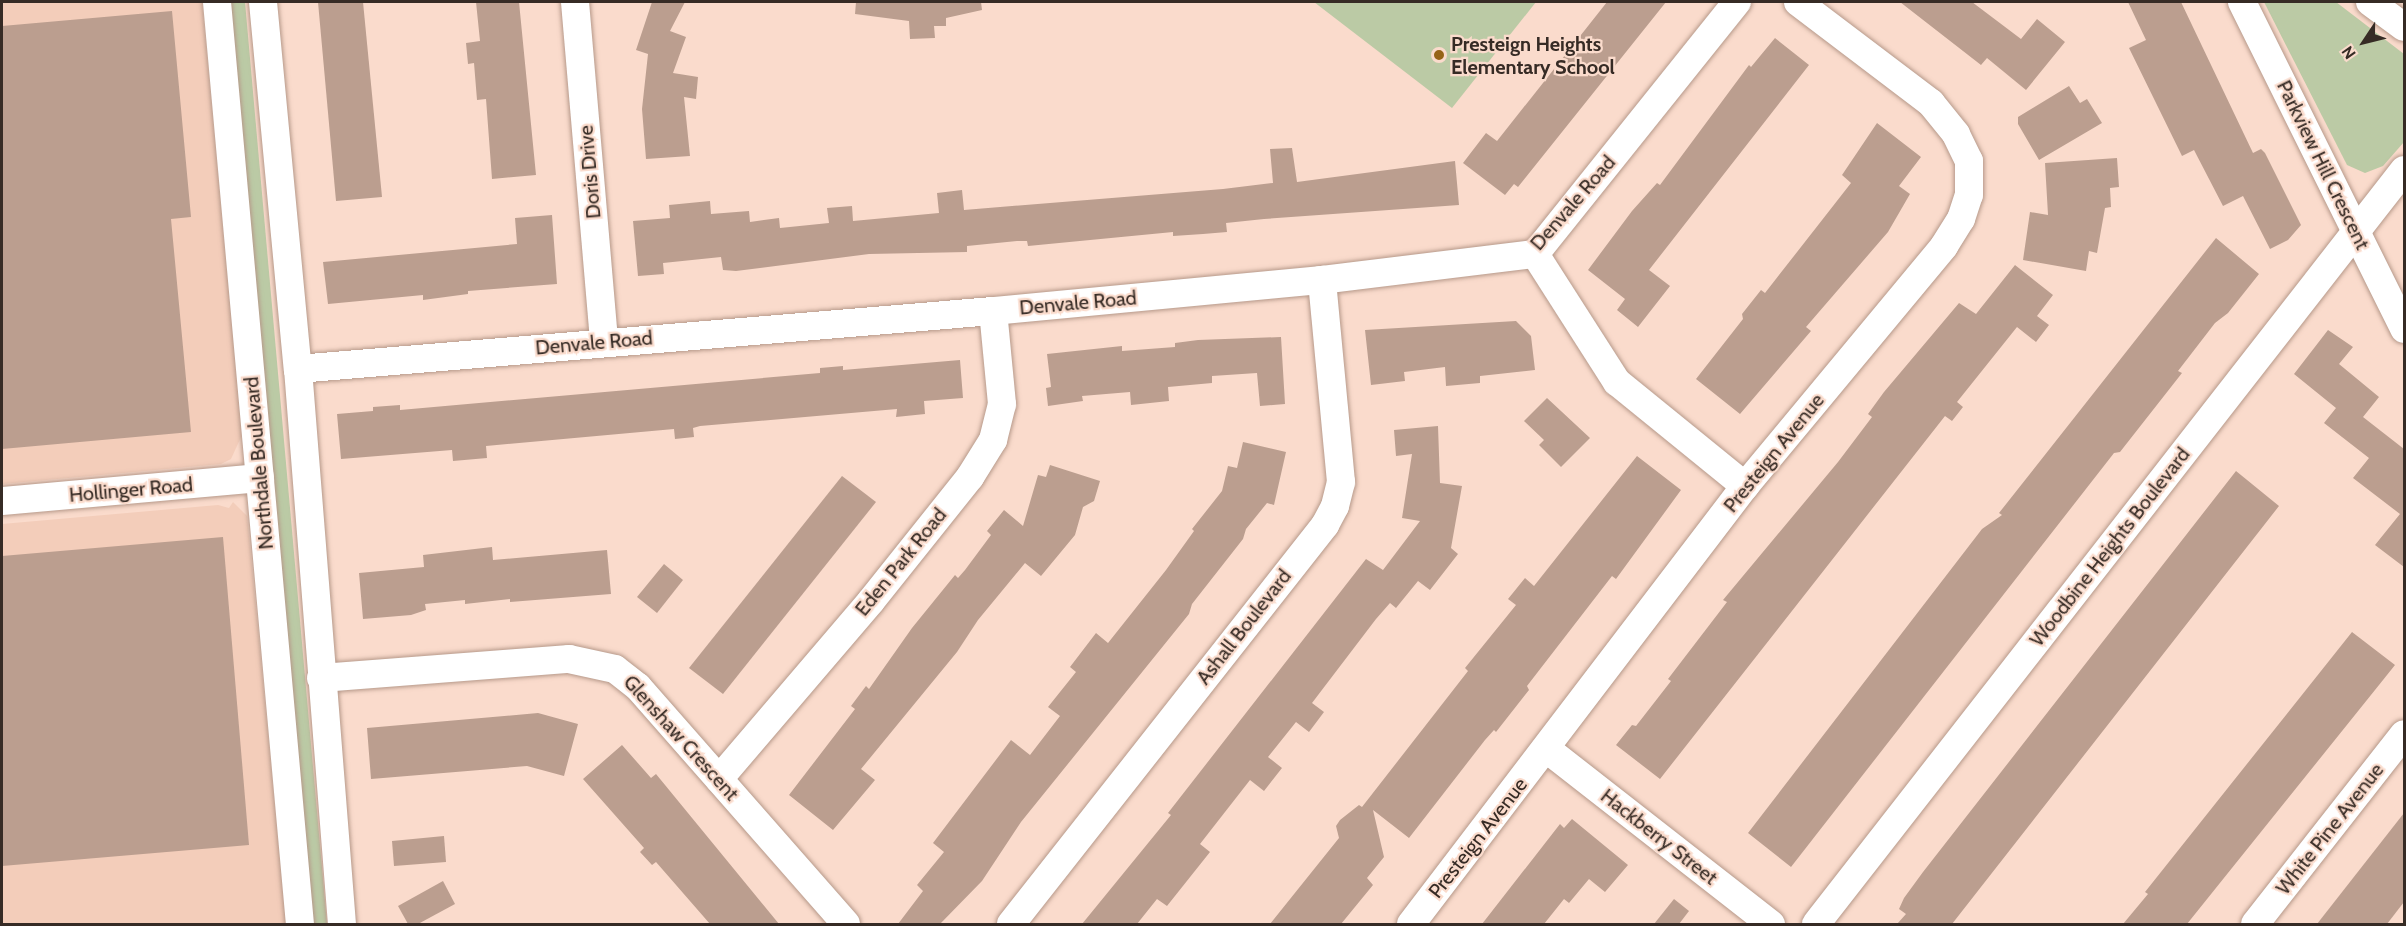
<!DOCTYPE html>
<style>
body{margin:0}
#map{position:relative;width:2406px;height:926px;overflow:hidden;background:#fadbcc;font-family:Cabin,sans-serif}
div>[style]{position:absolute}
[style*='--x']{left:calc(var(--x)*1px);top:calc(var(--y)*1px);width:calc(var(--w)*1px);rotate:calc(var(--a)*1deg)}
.built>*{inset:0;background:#f3cdba}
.green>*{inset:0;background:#bbcaa5}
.building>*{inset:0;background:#bb9e8f}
.roads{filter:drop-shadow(0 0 2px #b6998a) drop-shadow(0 0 2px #b6998a)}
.street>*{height:28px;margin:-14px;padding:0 14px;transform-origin:14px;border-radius:14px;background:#fff}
.dots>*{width:16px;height:16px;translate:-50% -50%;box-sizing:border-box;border:3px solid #fadbcc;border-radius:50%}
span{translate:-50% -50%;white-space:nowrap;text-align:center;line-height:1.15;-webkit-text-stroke:4.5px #fadbcc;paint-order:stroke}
.poi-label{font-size:20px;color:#362b25;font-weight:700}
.left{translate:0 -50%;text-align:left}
.street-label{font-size:20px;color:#362b25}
.frame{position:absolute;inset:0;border:3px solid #362b25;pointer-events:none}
.north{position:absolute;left:2334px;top:12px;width:60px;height:60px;-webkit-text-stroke:4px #fadbcc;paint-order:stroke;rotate:235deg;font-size:16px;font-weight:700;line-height:24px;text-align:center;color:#362b25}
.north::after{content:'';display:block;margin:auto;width:21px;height:27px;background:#362b25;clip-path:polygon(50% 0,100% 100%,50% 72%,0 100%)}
</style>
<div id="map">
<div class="built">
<div style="clip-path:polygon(2px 2px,202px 2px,242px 435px,231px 459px,221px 464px,2px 484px)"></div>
<div style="clip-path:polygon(233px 502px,247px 516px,286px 924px,2px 924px,2px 524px,218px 505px,229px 508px)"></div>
</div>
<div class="green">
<div style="clip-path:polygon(230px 2px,245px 2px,327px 924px,313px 924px)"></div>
<div style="clip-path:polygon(1314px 2px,1536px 2px,1452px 108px)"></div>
<div style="clip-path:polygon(2264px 2px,2336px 2px,2404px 54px,2404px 142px,2383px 166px,2365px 173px,2347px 165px)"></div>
</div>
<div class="building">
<div style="clip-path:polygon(318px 2px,363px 2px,382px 197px,336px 201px)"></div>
<div style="clip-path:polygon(476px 2px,519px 2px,536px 175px,492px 179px,486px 99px,477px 100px,474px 63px,468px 64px,466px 43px,480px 41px)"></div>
<div style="clip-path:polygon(652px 2px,685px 2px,670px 31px,686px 37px,673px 73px,698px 77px,696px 99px,684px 97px,690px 156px,646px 159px,642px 109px,648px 54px,636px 50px)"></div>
<div style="clip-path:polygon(856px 2px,981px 2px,982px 10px,946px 18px,946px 26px,934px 26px,935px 38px,910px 39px,909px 21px,855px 14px)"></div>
<div style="clip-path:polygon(1607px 2px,1666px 2px,1518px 187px,1514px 184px,1505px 195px,1463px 163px,1486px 133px,1497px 141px)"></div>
<div style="clip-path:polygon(1900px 2px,1972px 2px,2021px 39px,2037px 19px,2065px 42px,2026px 90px,1987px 58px,1981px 65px)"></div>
<div style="clip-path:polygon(2128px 2px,2181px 2px,2253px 153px,2261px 149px,2265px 153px,2301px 225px,2288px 240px,2270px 249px,2243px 196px,2223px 206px,2194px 150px,2182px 156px,2129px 48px,2146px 40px)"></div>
<div style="clip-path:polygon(172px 11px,191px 217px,171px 219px,191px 432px,2px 449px,2px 26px)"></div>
<div style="clip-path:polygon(1775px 38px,1809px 65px,1649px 270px,1670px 286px,1638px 327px,1617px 310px,1625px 299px,1588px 270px,1632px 211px,1657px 183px,1660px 185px,1749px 65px,1751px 67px)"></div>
<div style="clip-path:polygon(2069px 86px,2080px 103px,2087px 99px,2102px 123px,2039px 160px,2018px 124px,2018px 117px)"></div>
<div style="clip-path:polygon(1877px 123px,1921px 157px,1899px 186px,1910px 194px,1888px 232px,1806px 327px,1811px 331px,1740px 414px,1696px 379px,1743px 319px,1742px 314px,1761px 290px,1765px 293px,1851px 183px,1842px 175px)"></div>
<div style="clip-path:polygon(1292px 148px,1297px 182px,1455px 161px,1459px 205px,1264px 219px,1226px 223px,1227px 232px,1203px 234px,1173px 236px,1173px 232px,1028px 246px,1027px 241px,1017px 241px,967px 246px,967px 252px,869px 254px,736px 271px,723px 270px,721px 257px,663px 263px,664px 274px,638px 276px,633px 221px,670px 218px,669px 205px,710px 201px,711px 214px,749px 211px,750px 222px,779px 218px,780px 228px,829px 223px,827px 208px,852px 206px,853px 221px,939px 213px,937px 193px,962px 190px,964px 210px,1223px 189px,1273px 183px,1270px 149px)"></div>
<div style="clip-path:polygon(2117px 158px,2119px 187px,2110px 188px,2111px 207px,2105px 208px,2097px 253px,2089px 251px,2086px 271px,2023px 260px,2030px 212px,2048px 215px,2045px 163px)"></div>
<div style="clip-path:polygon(552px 215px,557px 284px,468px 291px,468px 294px,423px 300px,423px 295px,328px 304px,323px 262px,517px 244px,515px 218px)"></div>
<div style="clip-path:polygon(2216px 238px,2259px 274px,2228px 313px,2215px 323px,2178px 371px,2182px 373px,2120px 452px,2114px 453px,1791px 867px,1748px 833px,1982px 529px,2002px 515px,1999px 513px)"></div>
<div style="clip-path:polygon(2015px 265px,2053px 295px,2037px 316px,2049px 325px,2036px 342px,2017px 327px,1957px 402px,1963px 407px,1952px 421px,1945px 416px,1660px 779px,1616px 745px,1632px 725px,1636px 726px,1671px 681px,1668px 679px,1727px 602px,1723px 600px,1838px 462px,1872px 417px,1868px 414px,1884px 392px,1959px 303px,1976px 314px)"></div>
<div style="clip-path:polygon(1516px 321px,1531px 336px,1535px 370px,1480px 376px,1480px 383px,1446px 386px,1445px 367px,1404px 372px,1405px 381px,1371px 385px,1365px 330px)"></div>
<div style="clip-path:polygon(2328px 330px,2353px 347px,2339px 364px,2379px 397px,2363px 417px,2404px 449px,2404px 567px,2375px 545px,2400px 514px,2353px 478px,2369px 458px,2324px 423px,2336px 408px,2294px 374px)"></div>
<div style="clip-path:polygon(1281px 337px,1285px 404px,1260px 406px,1257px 373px,1212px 376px,1212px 383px,1168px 387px,1169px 401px,1131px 405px,1130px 392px,1082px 396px,1083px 401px,1048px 406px,1046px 388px,1051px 387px,1047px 354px,1122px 346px,1122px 351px,1175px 347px,1175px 343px,1198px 340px)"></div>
<div style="clip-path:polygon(960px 360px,963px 398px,924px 401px,925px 414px,896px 417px,897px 409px,700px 426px,693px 428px,694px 437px,675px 439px,674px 429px,486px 446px,487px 458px,453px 461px,452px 450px,341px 459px,337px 414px,373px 411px,373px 407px,400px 405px,400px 410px,820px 373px,820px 368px,843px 366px,843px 370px)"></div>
<div style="clip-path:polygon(1547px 398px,1590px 438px,1561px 467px,1539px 445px,1544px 440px,1524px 421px)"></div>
<div style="clip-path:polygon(1438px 426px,1440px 483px,1462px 486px,1451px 548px,1458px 554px,1430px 590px,1418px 581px,1396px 608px,1390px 603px,1376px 619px,1312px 703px,1324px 712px,1309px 732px,1296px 722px,1268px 757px,1282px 768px,1264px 791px,1250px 780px,1200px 844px,1210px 852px,1167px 906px,1157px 899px,1137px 924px,1082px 924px,1171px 815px,1168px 813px,1366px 559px,1383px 570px,1420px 521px,1402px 518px,1412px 454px,1396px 456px,1394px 430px)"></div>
<div style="clip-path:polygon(1243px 442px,1286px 452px,1274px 505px,1267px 503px,1246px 529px,1243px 539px,1192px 604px,1189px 614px,1021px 822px,982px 881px,940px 924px,898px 924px,923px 891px,917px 885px,944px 852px,933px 843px,1011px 740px,1030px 755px,1060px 716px,1048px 707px,1076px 672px,1070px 667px,1096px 633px,1108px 643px,1166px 570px,1194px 531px,1192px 529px,1222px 491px,1228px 466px,1237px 468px)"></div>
<div style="clip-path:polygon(1637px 456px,1681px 490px,1616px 579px,1612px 576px,1527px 686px,1529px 690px,1496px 732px,1494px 730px,1485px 740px,1409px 838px,1373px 810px,1384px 857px,1367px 878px,1373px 885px,1341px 924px,1270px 924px,1339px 838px,1336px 826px,1340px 820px,1359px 805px,1362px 807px,1468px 671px,1465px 668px,1516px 605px,1508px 599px,1525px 578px,1534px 586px)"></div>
<div style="clip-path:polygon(1050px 465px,1100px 481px,1094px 501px,1083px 507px,1075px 535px,1041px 576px,1025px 563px,978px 620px,957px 652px,861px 769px,875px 780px,833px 830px,789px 795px,855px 709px,851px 706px,866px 686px,869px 689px,912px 628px,955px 575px,958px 578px,965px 570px,991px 535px,987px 531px,1004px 510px,1023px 526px,1038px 475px,1046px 477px)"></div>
<div style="clip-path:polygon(2236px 471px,2279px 506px,1952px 924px,1897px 924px,1906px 914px,1899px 909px,1904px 898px,1923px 872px)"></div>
<div style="clip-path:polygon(842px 476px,876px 502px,723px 694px,689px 668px)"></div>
<div style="clip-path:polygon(223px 537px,249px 845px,2px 866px,2px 556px)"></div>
<div style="clip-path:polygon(492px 547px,493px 560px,607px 550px,611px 594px,510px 602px,510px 599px,465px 604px,465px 600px,425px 604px,426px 610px,411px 615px,363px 619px,359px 573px,424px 567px,423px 555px)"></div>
<div style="clip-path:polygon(664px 564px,683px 580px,657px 613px,637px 597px)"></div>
<div style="clip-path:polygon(2352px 632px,2395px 665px,2379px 685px,2187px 924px,2123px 924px,2148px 894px,2145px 892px)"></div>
<div style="clip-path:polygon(538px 713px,578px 724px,564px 776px,527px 766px,371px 779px,367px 728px)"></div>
<div style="clip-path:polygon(622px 745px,651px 778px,656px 774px,779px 924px,710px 924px,656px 862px,652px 865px,640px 852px,644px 848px,583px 779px)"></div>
<div style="clip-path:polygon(2404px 813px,2404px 902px,2387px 924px,2317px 924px)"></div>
<div style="clip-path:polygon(1572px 819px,1628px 865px,1605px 892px,1589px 879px,1569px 903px,1564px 899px,1544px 924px,1482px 924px,1560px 824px,1564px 828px)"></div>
<div style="clip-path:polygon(444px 836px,446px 862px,394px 866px,392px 841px)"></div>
<div style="clip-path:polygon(443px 881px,455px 904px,418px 924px,408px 924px,398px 906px)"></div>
<div style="clip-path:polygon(1674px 899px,1689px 911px,1679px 924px,1654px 924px)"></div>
</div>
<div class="roads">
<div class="street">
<div style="--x:217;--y:2;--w:926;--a:84.86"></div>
<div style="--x:263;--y:2;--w:369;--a:84.6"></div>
<div style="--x:298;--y:369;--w:557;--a:85.47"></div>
<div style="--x:575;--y:2;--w:341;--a:85.1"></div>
<div style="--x:2242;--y:2;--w:365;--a:63.6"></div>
<div style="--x:2370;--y:2;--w:42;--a:36.3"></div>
<div style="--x:1535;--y:254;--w:152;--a:57.4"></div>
<div style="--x:1617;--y:382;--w:165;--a:39.1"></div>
<div style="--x:298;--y:369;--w:697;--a:-4.77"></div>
<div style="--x:993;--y:311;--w:330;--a:-5.4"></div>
<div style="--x:1322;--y:280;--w:215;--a:-7"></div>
<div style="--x:1535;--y:254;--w:323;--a:-51.3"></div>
<div style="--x:2;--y:501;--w:259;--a:-5.1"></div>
<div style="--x:321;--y:678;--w:249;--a:-4.4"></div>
<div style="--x:569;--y:659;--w:47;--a:12.3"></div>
<div style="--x:615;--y:669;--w:29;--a:38"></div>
<div style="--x:638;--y:687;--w:315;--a:48.7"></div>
<div style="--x:1548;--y:750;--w:283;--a:38"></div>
<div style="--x:719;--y:779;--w:234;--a:-49.5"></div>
<div style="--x:871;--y:601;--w:159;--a:-51.4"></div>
<div style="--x:970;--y:477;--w:44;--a:-58.1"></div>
<div style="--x:993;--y:440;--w:37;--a:-76"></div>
<div style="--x:1002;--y:404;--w:93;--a:-95.5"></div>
<div style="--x:1011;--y:924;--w:508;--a:-51.8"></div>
<div style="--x:1325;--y:525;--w:21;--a:-62"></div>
<div style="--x:1335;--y:506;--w:25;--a:-76"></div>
<div style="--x:1341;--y:482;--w:203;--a:-95.4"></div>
<div style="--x:1411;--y:924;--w:551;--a:-52.67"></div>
<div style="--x:1745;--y:486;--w:312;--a:-50.3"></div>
<div style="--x:1944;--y:246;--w:32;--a:-58"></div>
<div style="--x:1961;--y:219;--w:25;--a:-72"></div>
<div style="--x:1969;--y:195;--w:34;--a:-90"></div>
<div style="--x:1969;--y:161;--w:30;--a:-116"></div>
<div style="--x:1956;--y:134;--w:40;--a:-129"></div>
<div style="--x:1931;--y:103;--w:167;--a:-142.8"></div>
<div style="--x:1816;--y:924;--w:956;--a:-52.05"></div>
<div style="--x:2255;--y:924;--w:241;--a:-51.9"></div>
</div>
</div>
<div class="dots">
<div style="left:1439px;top:55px;background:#966317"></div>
</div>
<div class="poi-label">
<span class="left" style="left:1451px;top:56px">Presteign Heights<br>Elementary School</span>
</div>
<div class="street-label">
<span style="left:2323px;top:165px;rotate:64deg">Parkview Hill Crescent</span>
<span style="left:590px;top:172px;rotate:-95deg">Doris Drive</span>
<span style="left:1573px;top:203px;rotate:-49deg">Denvale Road</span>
<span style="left:1078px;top:303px;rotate:-5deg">Denvale Road</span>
<span style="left:594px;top:343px;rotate:-5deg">Denvale Road</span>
<span style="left:1774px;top:453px;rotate:-51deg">Presteign Avenue</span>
<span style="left:259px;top:463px;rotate:-95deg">Northdale Boulevard</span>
<span style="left:131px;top:490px;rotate:-5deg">Hollinger Road</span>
<span style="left:2110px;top:547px;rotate:-52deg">Woodbine Heights Boulevard</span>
<span style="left:901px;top:562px;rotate:-51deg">Eden Park Road</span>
<span style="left:1244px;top:627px;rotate:-52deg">Ashall Boulevard</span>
<span style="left:681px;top:738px;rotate:48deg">Glenshaw Crescent</span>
<span style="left:2330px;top:829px;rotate:-52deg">White Pine Avenue</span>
<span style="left:1659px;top:837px;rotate:38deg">Hackberry Street</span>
<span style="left:1478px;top:838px;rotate:-52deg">Presteign Avenue</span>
</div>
<div class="frame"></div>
<div class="north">N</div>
</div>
